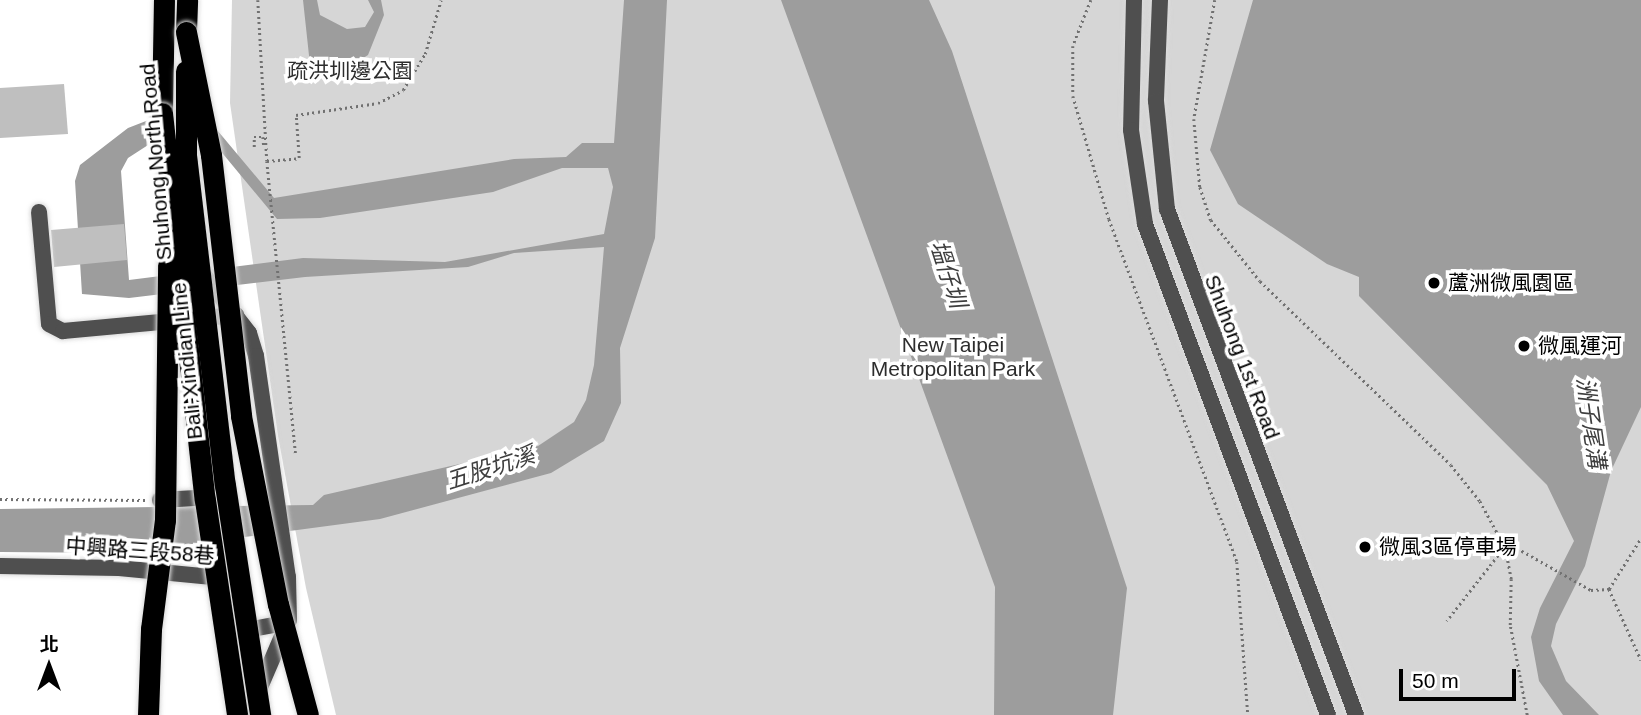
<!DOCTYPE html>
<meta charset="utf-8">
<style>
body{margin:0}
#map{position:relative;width:1641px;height:715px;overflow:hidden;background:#fff;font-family:Helvetica,"Noto Sans TC",sans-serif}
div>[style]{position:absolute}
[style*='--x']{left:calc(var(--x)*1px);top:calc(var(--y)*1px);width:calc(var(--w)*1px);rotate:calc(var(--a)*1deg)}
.green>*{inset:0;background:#d6d6d6}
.water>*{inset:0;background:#9d9d9d}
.building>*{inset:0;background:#bfbfbf}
.path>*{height:2.5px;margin-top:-1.25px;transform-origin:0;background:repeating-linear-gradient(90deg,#717171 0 2px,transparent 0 5.5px)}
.roads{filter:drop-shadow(0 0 2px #dbdbdb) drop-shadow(0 0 2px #dbdbdb)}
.minor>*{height:16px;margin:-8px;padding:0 8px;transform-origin:8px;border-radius:8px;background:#4f4f4f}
.highway>*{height:21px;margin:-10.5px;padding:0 10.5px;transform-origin:10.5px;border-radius:10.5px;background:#000}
.bridges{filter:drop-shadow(0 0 2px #dbdbdb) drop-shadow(0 0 2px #dbdbdb)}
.highway-bridge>*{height:21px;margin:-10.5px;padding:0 10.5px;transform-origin:10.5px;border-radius:10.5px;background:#000}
.dots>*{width:19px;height:19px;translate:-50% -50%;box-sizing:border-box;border:4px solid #fff;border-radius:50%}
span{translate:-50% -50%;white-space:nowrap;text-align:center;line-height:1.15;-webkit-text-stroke:7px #fff;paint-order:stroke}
.park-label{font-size:21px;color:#2d2d2d}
.street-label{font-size:21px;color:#000}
.poi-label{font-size:21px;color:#000}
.left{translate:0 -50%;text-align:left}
.water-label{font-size:23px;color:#3e3e3e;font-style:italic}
.north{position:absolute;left:14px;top:631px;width:70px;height:70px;-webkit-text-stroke:5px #fff;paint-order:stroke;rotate:0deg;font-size:19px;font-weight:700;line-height:28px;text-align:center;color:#000}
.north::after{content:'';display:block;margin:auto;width:24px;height:32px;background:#000;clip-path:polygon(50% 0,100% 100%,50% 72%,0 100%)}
.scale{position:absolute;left:1399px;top:669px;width:117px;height:32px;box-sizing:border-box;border:4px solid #000;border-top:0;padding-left:9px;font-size:21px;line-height:24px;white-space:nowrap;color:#000;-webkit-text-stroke:5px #fff;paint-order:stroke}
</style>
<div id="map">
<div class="green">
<div style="clip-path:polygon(232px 0,1641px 0,1641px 715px,336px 715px,306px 588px,278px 436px,230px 103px)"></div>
</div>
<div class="water">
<div style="clip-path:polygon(303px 0,317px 0,320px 15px,347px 29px,365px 27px,374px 12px,368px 0,381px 0,384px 15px,368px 55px,346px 69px,311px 74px)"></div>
<div style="clip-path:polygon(evenodd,624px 0,667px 0,655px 238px,620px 348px,621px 403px,604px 441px,551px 473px,380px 519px,124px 553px,0 552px,0 509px,313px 505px,324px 495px,538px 446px,574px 422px,586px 400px,594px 365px,604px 247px,514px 253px,468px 267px,305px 277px,129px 298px,82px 294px,75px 181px,80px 165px,128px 128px,177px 109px,207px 118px,274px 198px,514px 159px,566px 157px,582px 143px,614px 143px,624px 0,179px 125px,204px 131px,277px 219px,320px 218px,493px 192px,562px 168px,608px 168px,613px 187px,604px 234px,445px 262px,303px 258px,129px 280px,121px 171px,128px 158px,179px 125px)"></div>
<div style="clip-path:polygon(781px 0,929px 0,952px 51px,1127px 588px,1113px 715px,994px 715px,995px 587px)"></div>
<div style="clip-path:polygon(1253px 0,1641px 0,1641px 407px,1611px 471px,1585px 566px,1556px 624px,1551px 646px,1566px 681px,1599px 715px,1563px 715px,1539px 681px,1531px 637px,1540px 608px,1574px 541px,1547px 485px,1359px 296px,1359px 277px,1327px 264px,1238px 204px,1210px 150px)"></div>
</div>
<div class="building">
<div style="clip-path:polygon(64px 84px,68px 134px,0 138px,0 88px)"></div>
<div style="clip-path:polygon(124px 224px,127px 260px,54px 267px,51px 230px)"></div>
</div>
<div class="path">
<div style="--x:258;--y:0;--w:161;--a:86.8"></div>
<div style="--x:267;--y:161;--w:297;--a:84.4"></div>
<div style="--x:1091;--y:0;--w:49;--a:111.4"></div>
<div style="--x:1073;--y:46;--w:50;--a:90"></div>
<div style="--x:1073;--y:96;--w:128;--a:73.7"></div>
<div style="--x:1109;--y:219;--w:366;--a:69.5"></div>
<div style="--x:1237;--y:562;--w:153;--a:85.9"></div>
<div style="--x:1215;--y:0;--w:121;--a:100"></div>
<div style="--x:1194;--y:119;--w:68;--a:85"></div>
<div style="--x:1200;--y:187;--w:35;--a:72"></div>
<div style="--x:1211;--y:220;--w:78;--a:51.2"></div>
<div style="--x:1260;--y:281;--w:265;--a:43.9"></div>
<div style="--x:1451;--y:465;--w:46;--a:51.1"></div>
<div style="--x:1480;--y:501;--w:52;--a:61.5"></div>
<div style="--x:1505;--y:547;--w:94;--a:128.1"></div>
<div style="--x:254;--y:147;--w:10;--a:-90"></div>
<div style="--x:254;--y:137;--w:9;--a:0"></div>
<div style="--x:263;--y:137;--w:9;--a:84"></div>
<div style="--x:267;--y:161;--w:32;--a:-5"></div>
<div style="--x:299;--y:158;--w:43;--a:-94"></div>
<div style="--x:296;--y:115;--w:83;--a:-8.3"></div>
<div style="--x:378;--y:103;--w:28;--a:-27"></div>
<div style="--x:403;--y:90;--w:42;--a:-58.6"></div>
<div style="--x:425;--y:54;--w:56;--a:-73.5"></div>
<div style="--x:0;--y:499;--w:146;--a:0.4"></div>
<div style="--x:1609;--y:589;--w:78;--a:65.7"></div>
<div style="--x:1527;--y:715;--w:92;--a:-100.7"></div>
<div style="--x:1510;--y:625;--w:46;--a:-88.8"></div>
<div style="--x:1511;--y:579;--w:33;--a:-101"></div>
<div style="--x:1505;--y:547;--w:12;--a:5"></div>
<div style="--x:1517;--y:548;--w:85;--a:29.6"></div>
<div style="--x:1591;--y:590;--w:18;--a:-3"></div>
<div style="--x:1609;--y:589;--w:60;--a:-57.9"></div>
</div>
<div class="roads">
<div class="minor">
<div style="--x:1134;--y:0;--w:130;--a:91.3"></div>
<div style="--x:1131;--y:130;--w:95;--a:81.5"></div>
<div style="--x:1145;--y:224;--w:524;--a:69.56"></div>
<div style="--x:1160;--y:0;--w:101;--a:92.3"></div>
<div style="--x:1156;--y:101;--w:109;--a:84.2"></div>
<div style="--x:1167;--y:209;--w:540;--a:69.52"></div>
<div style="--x:39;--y:212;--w:112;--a:84.9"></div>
<div style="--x:49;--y:324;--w:16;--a:27"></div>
<div style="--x:63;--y:331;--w:174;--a:-5.3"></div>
<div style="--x:200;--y:270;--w:80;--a:52.1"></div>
<div style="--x:249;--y:333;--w:24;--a:73"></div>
<div style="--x:256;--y:356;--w:223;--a:81.8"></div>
<div style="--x:288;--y:577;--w:43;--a:88.7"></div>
<div style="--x:289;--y:620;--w:103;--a:113.3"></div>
<div style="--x:160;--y:500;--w:54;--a:-3.2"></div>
<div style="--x:0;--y:566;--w:119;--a:1"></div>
<div style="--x:119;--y:568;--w:104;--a:5.5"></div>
<div style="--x:236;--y:632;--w:50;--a:-10.4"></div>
</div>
<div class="highway">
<div style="--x:186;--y:32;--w:32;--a:-88"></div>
<div style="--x:162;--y:113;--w:113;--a:-89"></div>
</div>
</div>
<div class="bridges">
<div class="highway-bridge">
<div style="--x:186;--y:32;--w:126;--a:78.5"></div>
<div style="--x:211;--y:155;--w:263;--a:83.4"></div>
<div style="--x:241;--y:416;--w:192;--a:78.9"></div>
<div style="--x:278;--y:604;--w:115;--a:74.9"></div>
<div style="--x:186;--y:71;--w:84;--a:90"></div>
<div style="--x:186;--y:155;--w:332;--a:83.3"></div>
<div style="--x:225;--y:485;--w:233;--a:81.3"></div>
<div style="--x:162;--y:113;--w:389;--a:83.7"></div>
<div style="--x:205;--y:500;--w:217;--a:81.5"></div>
<div style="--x:148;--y:715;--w:86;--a:-88"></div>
<div style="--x:151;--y:629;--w:110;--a:-82.7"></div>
<div style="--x:165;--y:520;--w:255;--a:-89.3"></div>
</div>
</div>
<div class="dots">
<div style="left:1434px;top:283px;background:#000"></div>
<div style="left:1524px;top:346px;background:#000"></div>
<div style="left:1365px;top:547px;background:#000"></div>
</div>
<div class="park-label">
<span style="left:350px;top:71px">疏洪圳邊公園</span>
<span style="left:953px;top:357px">New Taipei<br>Metropolitan Park</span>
</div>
<div class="street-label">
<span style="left:156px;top:162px;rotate:-95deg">Shuhong North Road</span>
<span style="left:1242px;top:357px;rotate:69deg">Shuhong 1st Road</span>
<span style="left:187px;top:361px;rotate:-96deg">Bali-Xindian Line</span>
<span style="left:140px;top:551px;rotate:4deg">中興路三段58巷</span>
</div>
<div class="poi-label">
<span class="left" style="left:1448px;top:283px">蘆洲微風園區</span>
<span class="left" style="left:1538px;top:346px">微風運河</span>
<span class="left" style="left:1379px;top:547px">微風3區停車場</span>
</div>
<div class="water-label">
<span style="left:948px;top:274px;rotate:72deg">塭仔圳</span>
<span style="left:1591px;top:423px;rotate:82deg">洲子尾溝</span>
<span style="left:490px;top:468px;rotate:-18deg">五股坑溪</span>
</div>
<div class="north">北</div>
<div class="scale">50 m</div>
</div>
